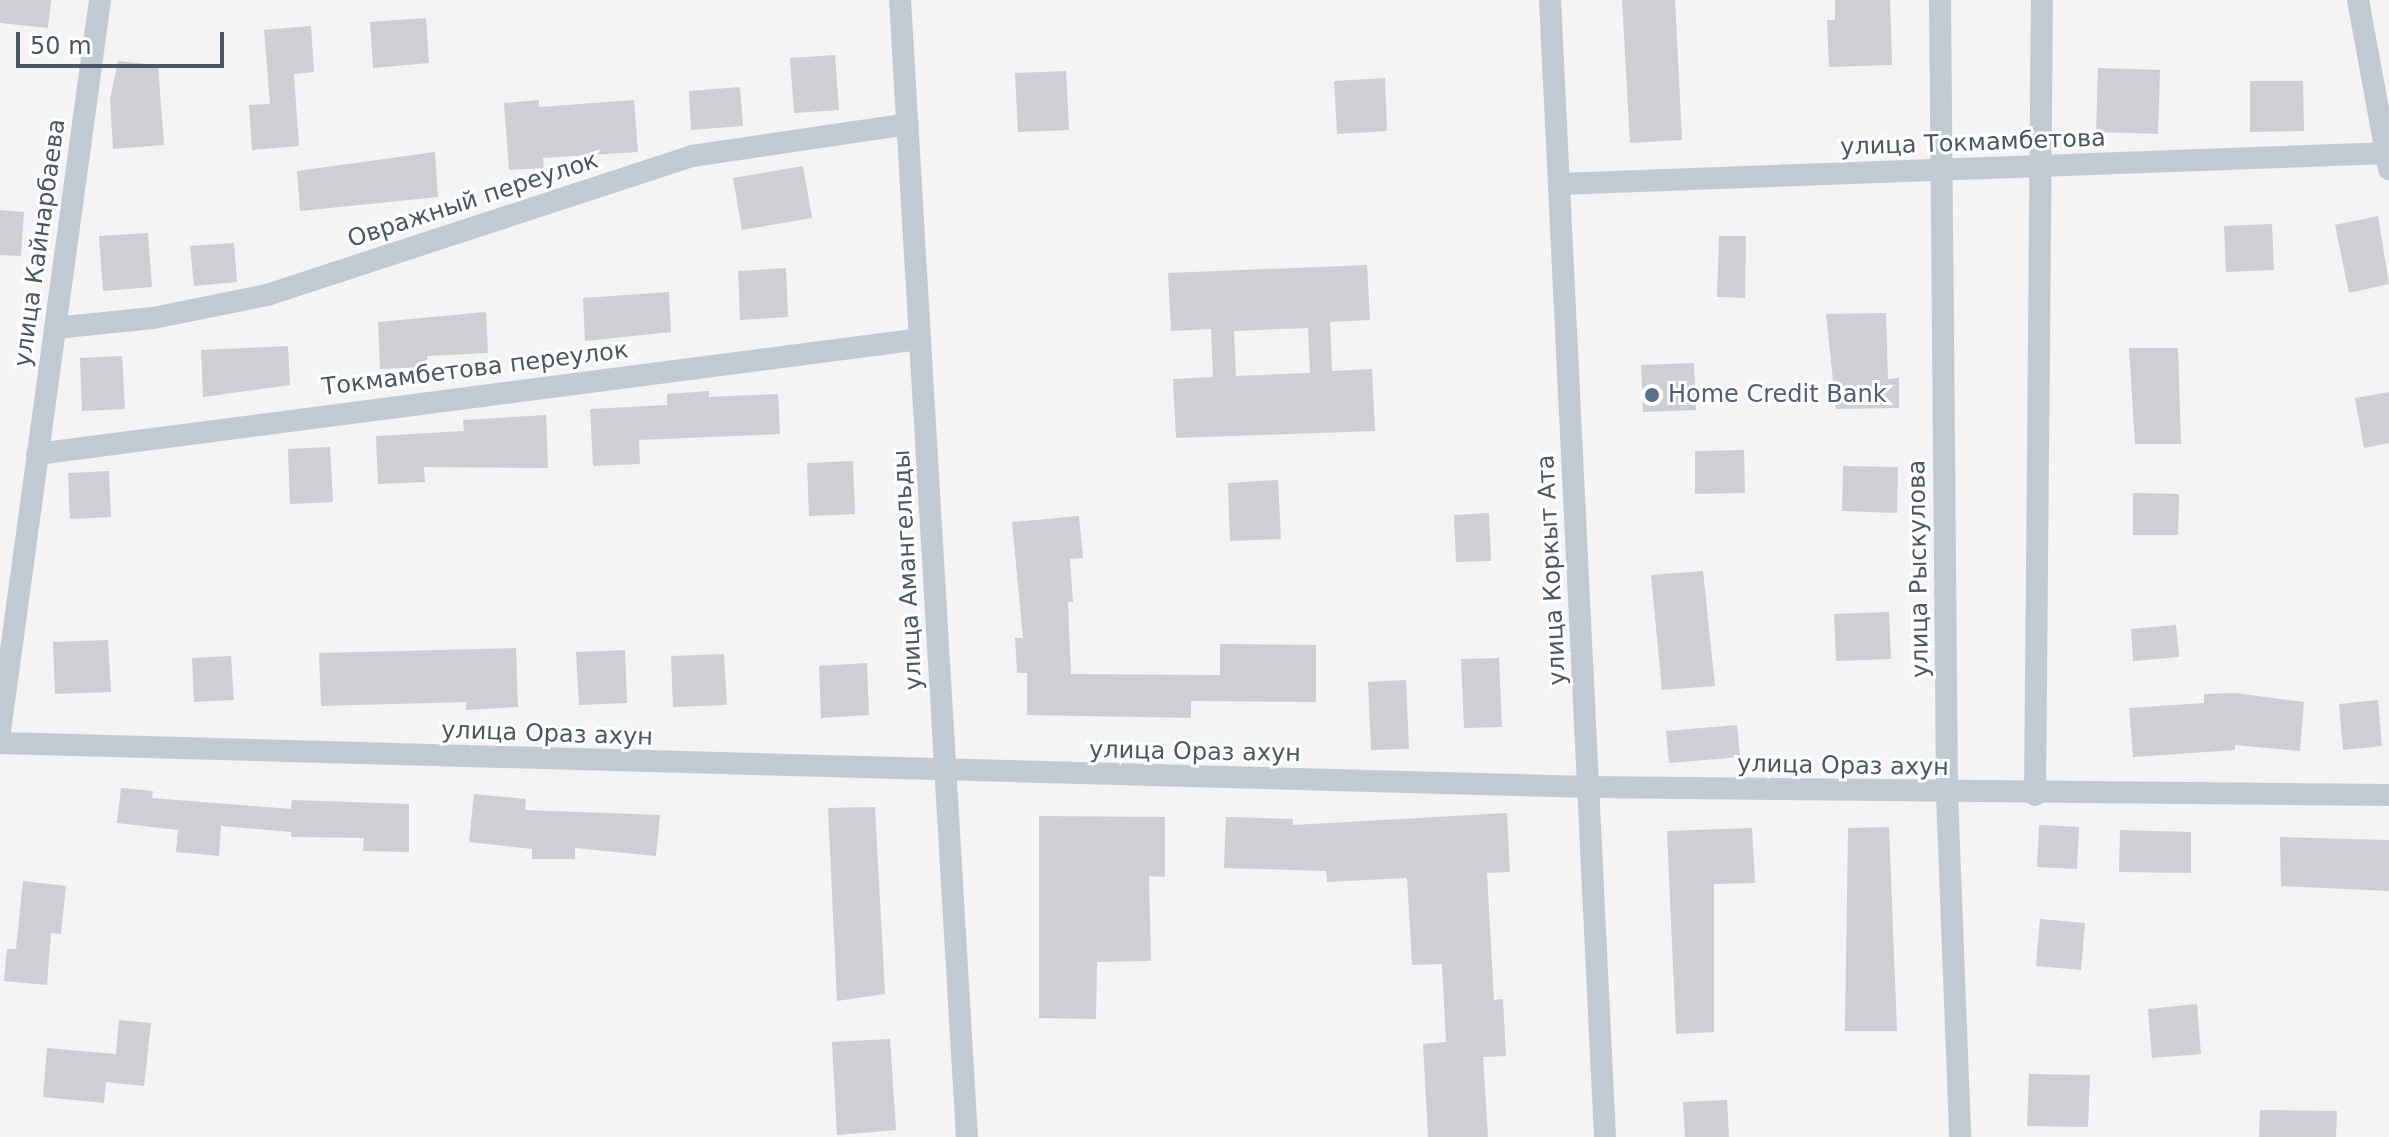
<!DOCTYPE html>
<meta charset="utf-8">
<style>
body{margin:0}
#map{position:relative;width:2389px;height:1137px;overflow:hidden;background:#f5f3f3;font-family:"DejaVu Sans",sans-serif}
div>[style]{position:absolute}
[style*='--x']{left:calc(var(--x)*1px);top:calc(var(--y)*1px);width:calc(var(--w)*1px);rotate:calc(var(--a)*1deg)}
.building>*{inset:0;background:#cdcfd5}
.minor>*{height:22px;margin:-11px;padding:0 11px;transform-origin:11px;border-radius:11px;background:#c1cad2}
.dots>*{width:22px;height:22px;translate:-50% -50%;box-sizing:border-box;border:4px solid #fff;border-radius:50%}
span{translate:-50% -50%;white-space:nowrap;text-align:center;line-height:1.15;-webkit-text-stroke:6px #fff;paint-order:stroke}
.street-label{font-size:24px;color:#4a5661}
.service-label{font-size:24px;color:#4e5e75}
.left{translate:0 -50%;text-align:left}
.scale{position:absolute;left:16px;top:32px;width:208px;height:36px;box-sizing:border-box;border:4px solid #4a5661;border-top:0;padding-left:10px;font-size:24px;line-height:28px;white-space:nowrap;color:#4a5661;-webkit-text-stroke:6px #fff;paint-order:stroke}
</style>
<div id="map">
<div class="building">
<div style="clip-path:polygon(0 0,51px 0,48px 28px,0 23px)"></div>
<div style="clip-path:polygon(1622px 0,1675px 0,1682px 140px,1630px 143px)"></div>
<div style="clip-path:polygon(1835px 0,1890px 0,1892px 65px,1829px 67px,1827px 20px,1835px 20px)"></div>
<div style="clip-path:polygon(426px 18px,429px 63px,373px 68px,370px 22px)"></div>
<div style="clip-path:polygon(311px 26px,314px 72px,294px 74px,299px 146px,252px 150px,249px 105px,270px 104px,264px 30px)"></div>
<div style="clip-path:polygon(835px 55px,839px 110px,794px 113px,790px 58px)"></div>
<div style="clip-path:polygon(118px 61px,158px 65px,164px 145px,113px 149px,110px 100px)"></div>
<div style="clip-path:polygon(2098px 68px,2160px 70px,2158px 134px,2096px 132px)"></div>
<div style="clip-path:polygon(1066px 71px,1069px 130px,1018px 132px,1015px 73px)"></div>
<div style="clip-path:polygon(1385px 78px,1387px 131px,1337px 134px,1334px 81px)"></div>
<div style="clip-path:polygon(2250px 81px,2303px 81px,2304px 131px,2250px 132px)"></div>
<div style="clip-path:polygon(740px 87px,743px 126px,691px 130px,689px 91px)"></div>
<div style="clip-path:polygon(539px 100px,539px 107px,634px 100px,638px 152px,543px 158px,544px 168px,509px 170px,504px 103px)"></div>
<div style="clip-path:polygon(435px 152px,438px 197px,300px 211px,297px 171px)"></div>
<div style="clip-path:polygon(803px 166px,812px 218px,742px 230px,733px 178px)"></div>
<div style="clip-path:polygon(0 210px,24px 212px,21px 256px,0 255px)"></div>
<div style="clip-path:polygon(2378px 216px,2389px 284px,2349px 293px,2335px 225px)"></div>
<div style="clip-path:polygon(2272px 224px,2274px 270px,2226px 272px,2224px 226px)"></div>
<div style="clip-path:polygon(148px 233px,152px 287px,103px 291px,99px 236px)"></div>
<div style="clip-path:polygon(1719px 236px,1746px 236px,1745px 298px,1717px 297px)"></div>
<div style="clip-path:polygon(234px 243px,237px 282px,194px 286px,190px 246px)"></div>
<div style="clip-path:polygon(evenodd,1367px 265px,1370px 320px,1330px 322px,1332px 371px,1372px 369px,1375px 431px,1176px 438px,1173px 379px,1213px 377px,1211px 329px,1171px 331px,1168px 273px,1367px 265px,1308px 328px,1310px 373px,1236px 376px,1234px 331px,1308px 328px)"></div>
<div style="clip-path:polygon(786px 268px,788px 317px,740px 320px,738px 271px)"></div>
<div style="clip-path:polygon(669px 292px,671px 332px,585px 341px,583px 298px)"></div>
<div style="clip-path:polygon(486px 312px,488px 353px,427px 356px,428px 367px,380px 369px,378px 322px)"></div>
<div style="clip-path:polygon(1886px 313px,1888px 379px,1899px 378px,1899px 408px,1836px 409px,1826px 314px)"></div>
<div style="clip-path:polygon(288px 346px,290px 385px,203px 397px,201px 350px)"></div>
<div style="clip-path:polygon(2129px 348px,2178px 348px,2181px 444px,2135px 444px)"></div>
<div style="clip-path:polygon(122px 356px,125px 409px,82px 411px,80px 358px)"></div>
<div style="clip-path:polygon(1694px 363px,1696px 410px,1643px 412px,1641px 365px)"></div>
<div style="clip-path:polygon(709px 391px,709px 397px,778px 394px,780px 434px,639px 440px,640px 464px,593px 466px,590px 409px,667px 405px,667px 394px)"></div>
<div style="clip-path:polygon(2389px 392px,2389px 443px,2364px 448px,2355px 398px)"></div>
<div style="clip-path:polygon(546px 415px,548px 468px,424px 467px,425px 482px,378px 484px,376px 436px,464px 431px,463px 420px)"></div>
<div style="clip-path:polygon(330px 447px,333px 502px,290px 504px,288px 449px)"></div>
<div style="clip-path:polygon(1744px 450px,1745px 493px,1695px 494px,1695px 451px)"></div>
<div style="clip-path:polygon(853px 461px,855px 514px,809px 516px,807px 463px)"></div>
<div style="clip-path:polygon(1843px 466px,1898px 467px,1897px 513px,1842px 511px)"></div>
<div style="clip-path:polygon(109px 471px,111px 517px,70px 519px,68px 473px)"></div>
<div style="clip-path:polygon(1278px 480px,1281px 539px,1230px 541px,1228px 483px)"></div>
<div style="clip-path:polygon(2133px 493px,2179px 494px,2178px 535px,2133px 535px)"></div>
<div style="clip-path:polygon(1489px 513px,1491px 561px,1456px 562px,1454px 515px)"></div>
<div style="clip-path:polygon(1079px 516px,1083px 558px,1070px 559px,1073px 602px,1068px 602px,1071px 674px,1220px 675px,1220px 644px,1316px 645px,1316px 702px,1191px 701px,1191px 718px,1027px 715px,1027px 673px,1017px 673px,1015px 638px,1023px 638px,1012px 522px)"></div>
<div style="clip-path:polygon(1703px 571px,1715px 686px,1662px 690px,1651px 575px)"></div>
<div style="clip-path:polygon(1889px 612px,1891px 659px,1836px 661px,1834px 614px)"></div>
<div style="clip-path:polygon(2176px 625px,2179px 657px,2133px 661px,2131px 629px)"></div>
<div style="clip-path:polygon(108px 640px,111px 692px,55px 694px,53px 642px)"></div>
<div style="clip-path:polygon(516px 648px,518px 707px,466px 710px,466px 702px,321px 706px,319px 653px)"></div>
<div style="clip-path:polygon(625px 650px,627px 703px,579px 705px,576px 652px)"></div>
<div style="clip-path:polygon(724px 654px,727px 705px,673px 707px,671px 656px)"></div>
<div style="clip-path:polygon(231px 656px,234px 700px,194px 702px,192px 658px)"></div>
<div style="clip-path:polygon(1499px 658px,1502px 727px,1464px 728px,1461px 659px)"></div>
<div style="clip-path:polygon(867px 663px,869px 715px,821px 718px,819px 666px)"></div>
<div style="clip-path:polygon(1406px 680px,1409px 749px,1371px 750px,1368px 682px)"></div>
<div style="clip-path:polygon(2235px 693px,2304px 702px,2300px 751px,2235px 745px,2235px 750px,2133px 757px,2129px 708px,2204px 703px,2204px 694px)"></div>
<div style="clip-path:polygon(2378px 700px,2382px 746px,2343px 750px,2339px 704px)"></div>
<div style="clip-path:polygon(1737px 725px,1740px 757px,1669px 763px,1666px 731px)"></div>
<div style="clip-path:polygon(121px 788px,153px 791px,152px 798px,291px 809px,292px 800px,409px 804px,409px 852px,363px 851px,364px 838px,291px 837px,291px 832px,221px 826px,219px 856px,176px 852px,178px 830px,117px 823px)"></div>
<div style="clip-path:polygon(474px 794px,526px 799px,525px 810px,660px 815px,656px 856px,575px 848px,575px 859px,532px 859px,532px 849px,469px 842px)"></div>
<div style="clip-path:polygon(875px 807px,885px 994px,837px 1001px,828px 808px)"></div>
<div style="clip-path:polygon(1507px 813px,1510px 872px,1487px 873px,1494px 1000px,1503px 999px,1506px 1056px,1483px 1057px,1488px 1137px,1428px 1137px,1423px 1044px,1446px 1042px,1442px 964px,1412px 965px,1407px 878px,1327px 882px,1326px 871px,1224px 868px,1226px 817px,1293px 819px,1293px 825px)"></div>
<div style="clip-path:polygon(1039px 816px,1165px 817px,1165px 877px,1149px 876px,1151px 961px,1097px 962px,1096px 1019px,1039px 1018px)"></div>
<div style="clip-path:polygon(2039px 825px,2079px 827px,2077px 869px,2037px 867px)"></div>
<div style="clip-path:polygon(1889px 827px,1897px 1031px,1845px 1031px,1848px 828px)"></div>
<div style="clip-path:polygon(1752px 828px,1755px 883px,1714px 884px,1714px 1032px,1676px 1034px,1667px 831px)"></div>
<div style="clip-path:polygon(2120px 830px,2191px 832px,2191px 873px,2119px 872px)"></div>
<div style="clip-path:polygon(2280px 837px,2389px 840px,2389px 891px,2281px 886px)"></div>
<div style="clip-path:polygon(23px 881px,66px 886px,61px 934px,51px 933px,47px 985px,4px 981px,7px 949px,16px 949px)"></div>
<div style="clip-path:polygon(2040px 919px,2085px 923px,2081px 970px,2036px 966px)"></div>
<div style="clip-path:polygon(2197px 1004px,2201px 1054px,2152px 1058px,2148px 1009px)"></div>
<div style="clip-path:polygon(119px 1020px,151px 1023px,144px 1086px,106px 1082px,104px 1103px,43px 1097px,47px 1048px,116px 1054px)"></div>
<div style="clip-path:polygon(890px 1039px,896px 1130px,837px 1135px,832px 1042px)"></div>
<div style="clip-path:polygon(2029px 1074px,2090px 1075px,2088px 1127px,2027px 1126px)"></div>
<div style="clip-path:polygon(1727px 1100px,1729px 1137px,1685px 1137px,1683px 1102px)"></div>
<div style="clip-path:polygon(2260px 1110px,2337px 1111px,2336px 1137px,2259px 1137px)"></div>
</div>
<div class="minor">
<div style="--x:900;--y:0;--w:1139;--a:86.63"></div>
<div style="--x:1550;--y:0;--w:1138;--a:87.23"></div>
<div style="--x:1940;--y:0;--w:794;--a:89.49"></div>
<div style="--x:1947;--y:794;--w:343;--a:87.8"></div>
<div style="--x:2358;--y:0;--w:172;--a:79.6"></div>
<div style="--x:1559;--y:184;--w:831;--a:-2.14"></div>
<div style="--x:55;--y:328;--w:99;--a:-5.8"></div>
<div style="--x:153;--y:318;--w:116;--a:-11.4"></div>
<div style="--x:267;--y:295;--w:447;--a:-18.1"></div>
<div style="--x:692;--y:156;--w:218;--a:-8.4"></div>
<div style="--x:37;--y:454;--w:890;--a:-7.42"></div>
<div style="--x:0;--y:731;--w:738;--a:-82.21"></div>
<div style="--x:0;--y:743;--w:1589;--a:1.59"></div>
<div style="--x:1588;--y:787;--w:801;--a:0.57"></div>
<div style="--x:2035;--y:795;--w:795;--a:-89.5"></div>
</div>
<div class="dots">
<div style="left:1652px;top:395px;background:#5c6f8a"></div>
</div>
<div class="street-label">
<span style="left:1973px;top:143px;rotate:-2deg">улица Токмамбетова</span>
<span style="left:473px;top:200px;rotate:-18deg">Овражный переулок</span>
<span style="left:40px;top:243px;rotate:-82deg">улица Кайнарбаева</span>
<span style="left:475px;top:369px;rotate:-7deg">Токмамбетова переулок</span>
<span style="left:1919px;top:569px;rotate:-91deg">улица Рыскулова</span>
<span style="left:908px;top:570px;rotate:-93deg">улица Амангельды</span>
<span style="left:1552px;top:570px;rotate:-93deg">улица Коркыт Ата</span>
<span style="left:547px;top:734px;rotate:2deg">улица Ораз ахун</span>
<span style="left:1195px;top:752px;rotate:1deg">улица Ораз ахун</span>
<span style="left:1843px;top:766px;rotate:1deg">улица Ораз ахун</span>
</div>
<div class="service-label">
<span class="left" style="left:1668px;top:395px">Home Credit Bank</span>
</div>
<div class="scale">50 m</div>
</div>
